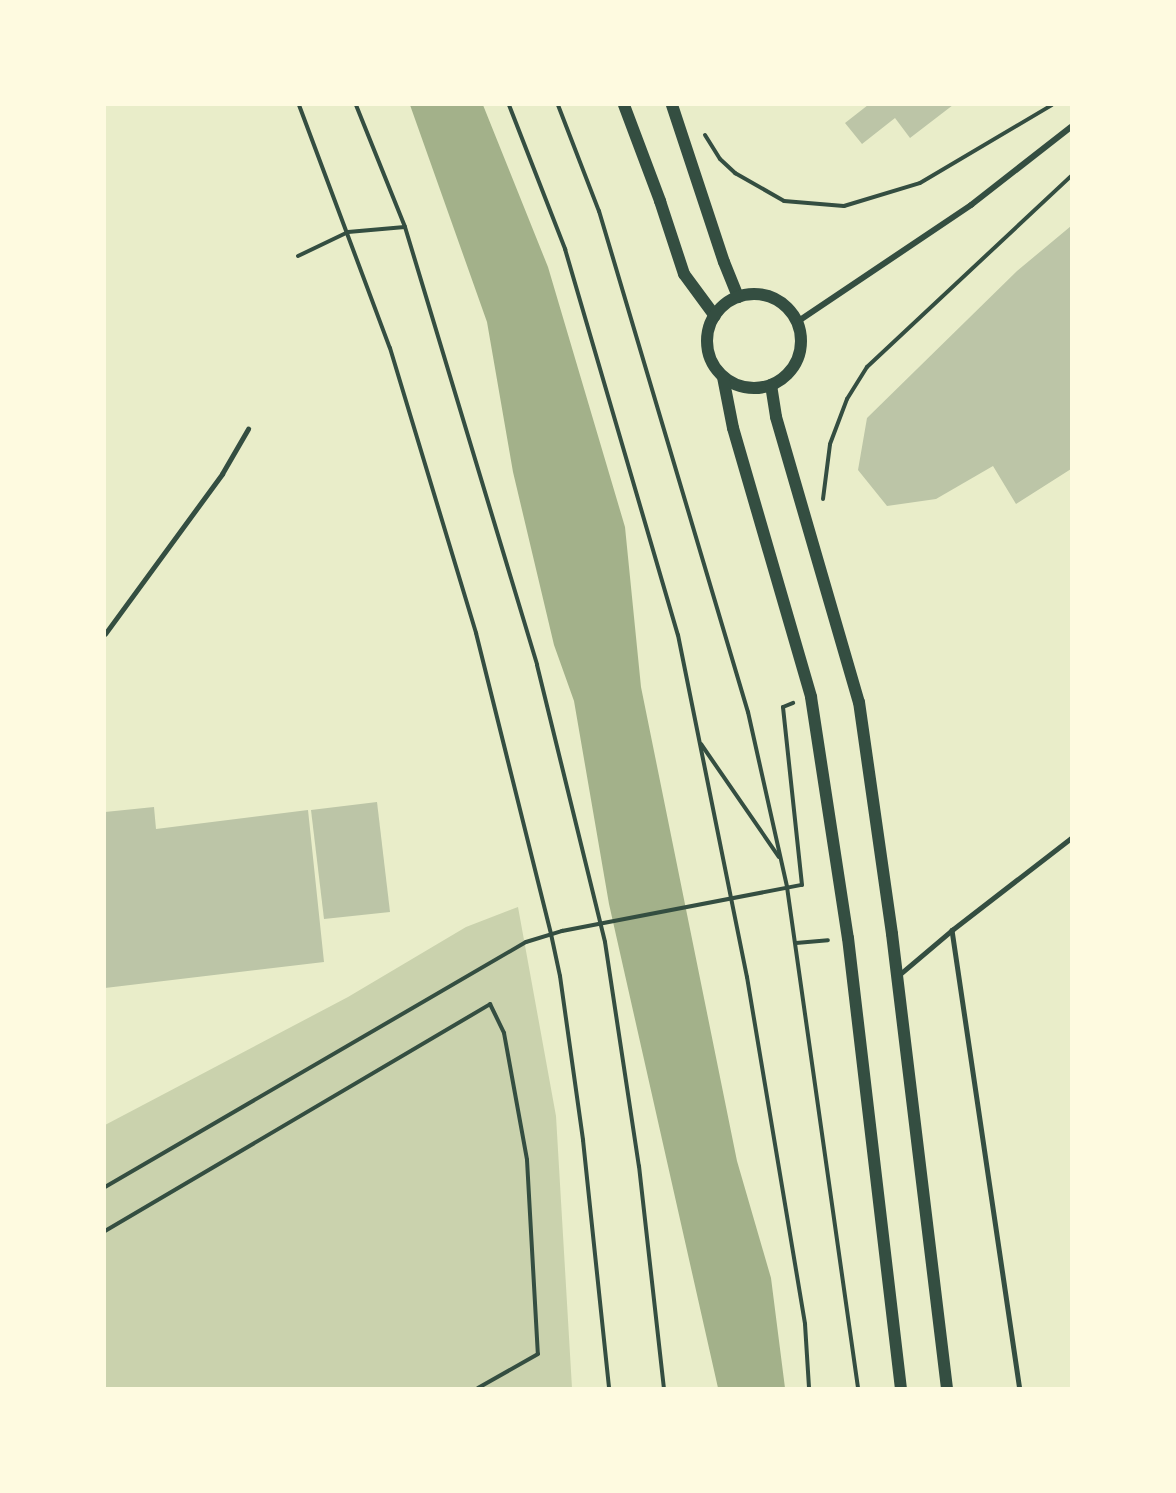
<!DOCTYPE html>
<style>
body{margin:0}
#map{position:relative;width:1176px;height:1493px;overflow:hidden;background:#e9edc9;font-family:Roboto,sans-serif}
div>[style]{position:absolute}
[style*='--x']{left:calc(var(--x)*1px);top:calc(var(--y)*1px);width:calc(var(--w)*1px);rotate:calc(var(--a)*1deg)}
.green>*{inset:0;background:#cad2ad}
.water>*{inset:0;background:#a3b18a}
.building>*{inset:0;background:#bcc5a7}
.path>*{height:4px;margin:-2px;padding:0 2px;transform-origin:2px;border-radius:2px;background:#344e41}
.service>*{height:4.5px;margin:-2.25px;padding:0 2.25px;transform-origin:2.25px;border-radius:2.25px;background:#344e41}
.minor>*{height:6px;margin:-3px;padding:0 3px;transform-origin:3px;border-radius:3px;background:#344e41}
.secondary>*{height:12px;margin:-6px;padding:0 6px;transform-origin:6px;border-radius:6px;background:#344e41}
.secondary>.ring{margin:-6px;padding:0;box-sizing:content-box;background:none;border:12px solid #344e41;border-radius:50%}
span{translate:-50% -50%;white-space:nowrap;text-align:center;line-height:1.15;-webkit-text-stroke:4.5px #fefae0;paint-order:stroke}
.frame{position:absolute;inset:0;border:106px solid #fefae0;pointer-events:none}
</style>
<div id="map">
<div class="green">
<div style="clip-path:polygon(518px 907px,556px 1116px,572px 1388px,105px 1388px,105px 1125px,348px 997px,466px 927px)"></div>
</div>
<div class="water">
<div style="clip-path:polygon(410px 105px,483px 105px,548px 267px,625px 527px,641px 687px,737px 1161px,771px 1278px,785px 1388px,718px 1388px,609px 904px,574px 701px,554px 645px,513px 472px,487px 322px)"></div>
</div>
<div class="building">
<div style="clip-path:polygon(868px 105px,953px 105px,910px 138px,895px 118px,862px 144px,845px 123px)"></div>
<div style="clip-path:polygon(1071px 226px,1071px 469px,1016px 504px,993px 466px,936px 499px,887px 506px,858px 470px,867px 418px,1017px 271px)"></div>
<div style="clip-path:polygon(377px 802px,390px 912px,324px 919px,311px 810px)"></div>
<div style="clip-path:polygon(154px 807px,156px 829px,308px 810px,324px 962px,105px 988px,105px 812px)"></div>
</div>
<div class="path">
<div style="--x:299;--y:105;--w:259;--a:69.5"></div>
<div style="--x:390;--y:348;--w:298;--a:73.2"></div>
<div style="--x:476;--y:633;--w:310;--a:76"></div>
<div style="--x:551;--y:934;--w:43;--a:77.9"></div>
<div style="--x:560;--y:976;--w:166;--a:82"></div>
<div style="--x:583;--y:1140;--w:249;--a:84"></div>
<div style="--x:356;--y:105;--w:131;--a:68.1"></div>
<div style="--x:405;--y:227;--w:457;--a:73.2"></div>
<div style="--x:537;--y:665;--w:285;--a:76.2"></div>
<div style="--x:605;--y:942;--w:227;--a:81.4"></div>
<div style="--x:639;--y:1166;--w:223;--a:83.6"></div>
<div style="--x:509;--y:105;--w:155;--a:68.7"></div>
<div style="--x:565;--y:249;--w:402;--a:73.7"></div>
<div style="--x:678;--y:635;--w:349;--a:78.6"></div>
<div style="--x:747;--y:977;--w:352;--a:80.5"></div>
<div style="--x:805;--y:1324;--w:64;--a:86.4"></div>
<div style="--x:558;--y:105;--w:114;--a:68.9"></div>
<div style="--x:599;--y:211;--w:523;--a:73.44"></div>
<div style="--x:748;--y:712;--w:179;--a:77.4"></div>
<div style="--x:787;--y:887;--w:506;--a:81.93"></div>
<div style="--x:705;--y:135;--w:28;--a:58"></div>
<div style="--x:720;--y:159;--w:21;--a:43"></div>
<div style="--x:735;--y:173;--w:56;--a:29.7"></div>
<div style="--x:784;--y:201;--w:60;--a:4.8"></div>
<div style="--x:844;--y:206;--w:79;--a:-16.8"></div>
<div style="--x:920;--y:183;--w:153;--a:-30.6"></div>
<div style="--x:298;--y:256;--w:55;--a:-25.6"></div>
<div style="--x:348;--y:232;--w:57;--a:-5"></div>
<div style="--x:823;--y:499;--w:55;--a:-82.7"></div>
<div style="--x:830;--y:444;--w:48;--a:-69.3"></div>
<div style="--x:847;--y:399;--w:38;--a:-58"></div>
<div style="--x:867;--y:367;--w:279;--a:-43.1"></div>
<div style="--x:701;--y:744;--w:137;--a:55.4"></div>
<div style="--x:796;--y:943;--w:32;--a:-5"></div>
<div style="--x:105;--y:1187;--w:487;--a:-30.2"></div>
<div style="--x:526;--y:942;--w:38;--a:-17"></div>
<div style="--x:562;--y:931;--w:244;--a:-10.9"></div>
<div style="--x:802;--y:885;--w:179;--a:-96.1"></div>
<div style="--x:783;--y:707;--w:11;--a:-22"></div>
<div style="--x:105;--y:1231;--w:447;--a:-30.5"></div>
<div style="--x:490;--y:1004;--w:32;--a:64"></div>
<div style="--x:504;--y:1033;--w:129;--a:79.7"></div>
<div style="--x:527;--y:1160;--w:194;--a:86.8"></div>
<div style="--x:538;--y:1354;--w:69;--a:150.5"></div>
</div>
<div class="service">
<div style="--x:105;--y:634;--w:198;--a:-53.8"></div>
<div style="--x:222;--y:474;--w:52;--a:-60"></div>
<div style="--x:952;--y:930;--w:463;--a:81.6"></div>
<div style="--x:899;--y:975;--w:70;--a:-40.3"></div>
<div style="--x:952;--y:930;--w:150;--a:-37.7"></div>
</div>
<div class="minor">
<div style="--x:797;--y:322;--w:210;--a:-33.9"></div>
<div style="--x:971;--y:205;--w:127;--a:-38"></div>
</div>
<div class="secondary">
<div style="--x:624;--y:105;--w:103;--a:69.4"></div>
<div style="--x:660;--y:201;--w:77;--a:71.8"></div>
<div style="--x:684;--y:274;--w:52;--a:53.6"></div>
<div style="--x:672;--y:105;--w:165;--a:71.7"></div>
<div style="--x:724;--y:262;--w:38;--a:68"></div>
<div class="ring" style="left:707px;top:294px;width:82px;height:82px"></div>
<div style="--x:723;--y:377;--w:52;--a:78.9"></div>
<div style="--x:733;--y:428;--w:280;--a:73.8"></div>
<div style="--x:811;--y:697;--w:244;--a:81.3"></div>
<div style="--x:848;--y:938;--w:453;--a:83.3"></div>
<div style="--x:771;--y:385;--w:32;--a:81"></div>
<div style="--x:776;--y:417;--w:297;--a:73.8"></div>
<div style="--x:859;--y:702;--w:234;--a:81.9"></div>
<div style="--x:892;--y:934;--w:457;--a:83.1"></div>
</div>
<div class="frame"></div>
</div>
